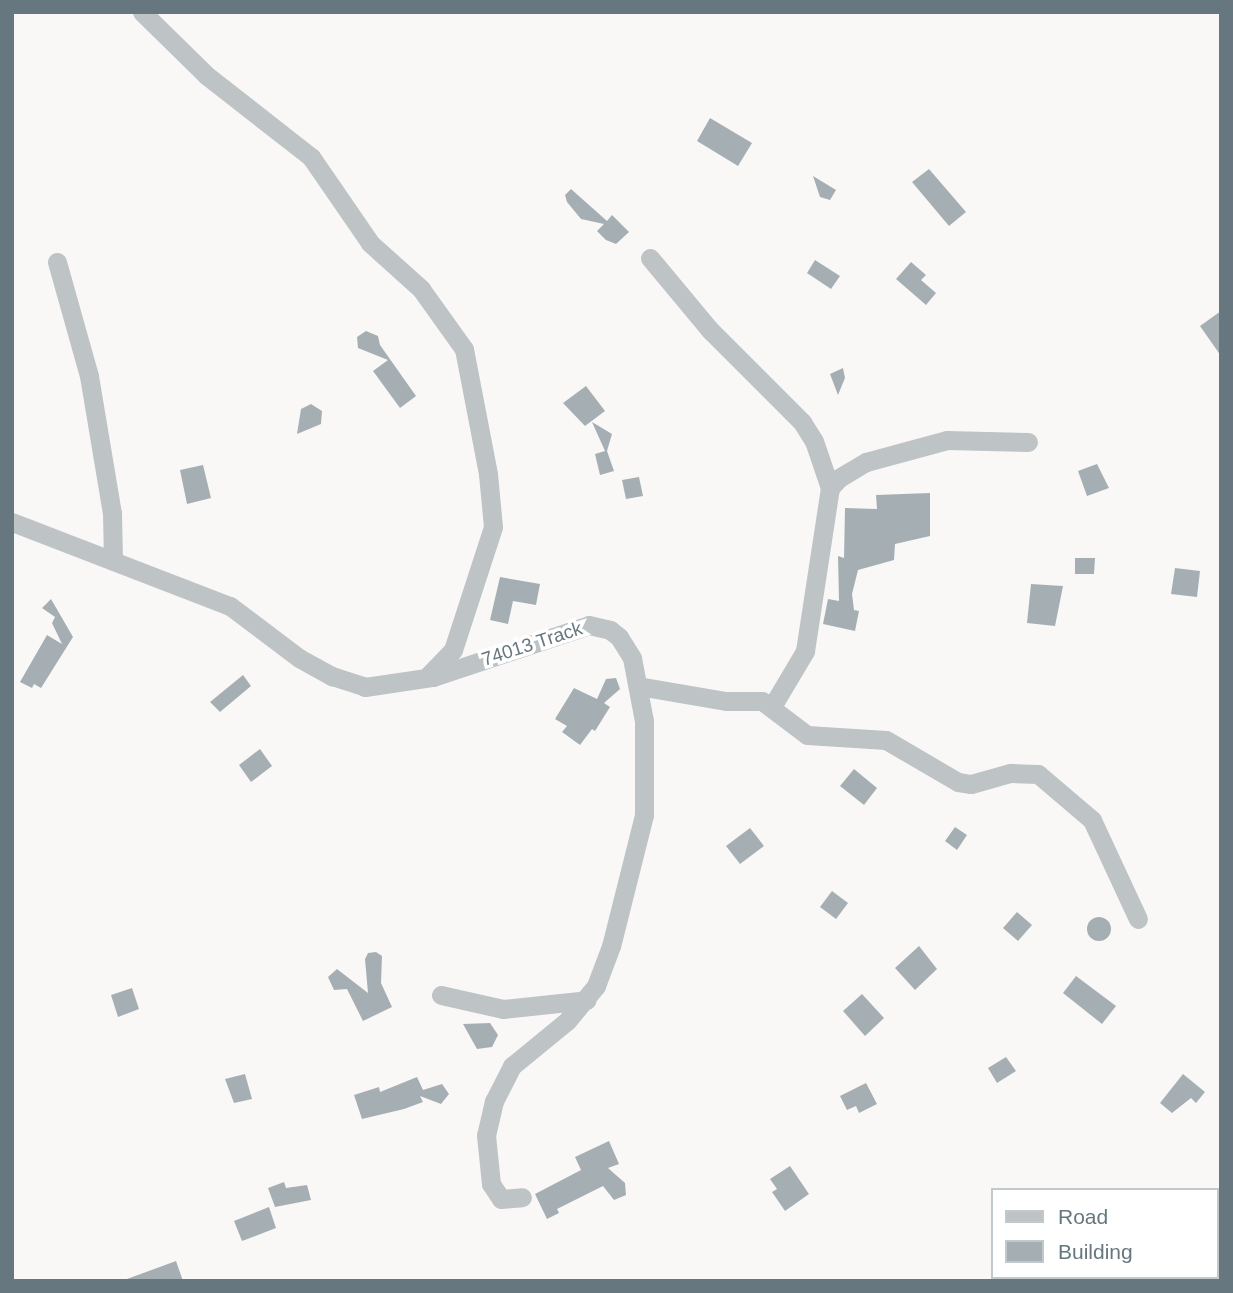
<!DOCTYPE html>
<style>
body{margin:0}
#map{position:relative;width:1233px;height:1293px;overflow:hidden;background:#f9f8f7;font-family:Arial,sans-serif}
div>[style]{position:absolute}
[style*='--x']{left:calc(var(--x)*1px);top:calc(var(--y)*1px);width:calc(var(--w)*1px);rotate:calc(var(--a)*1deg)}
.building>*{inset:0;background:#a5afb3}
.round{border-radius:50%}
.minor>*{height:19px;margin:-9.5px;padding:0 9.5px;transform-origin:9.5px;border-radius:9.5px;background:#bec3c6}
span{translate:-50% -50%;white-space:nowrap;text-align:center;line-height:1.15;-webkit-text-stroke:7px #fff;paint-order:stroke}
.street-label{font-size:19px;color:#66777f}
.frame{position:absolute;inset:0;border:14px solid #66777f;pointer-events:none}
.legend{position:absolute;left:991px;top:1188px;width:228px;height:91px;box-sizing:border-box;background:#fff;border:2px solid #c2c9cc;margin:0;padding:9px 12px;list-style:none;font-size:21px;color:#66777f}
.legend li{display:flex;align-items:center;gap:14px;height:35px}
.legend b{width:35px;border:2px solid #c2c9cc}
</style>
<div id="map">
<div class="building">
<div style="clip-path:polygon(710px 118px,752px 143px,738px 166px,697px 141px)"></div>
<div style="clip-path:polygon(929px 169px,966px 212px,949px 226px,912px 182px)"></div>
<div style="clip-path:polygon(813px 176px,836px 190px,830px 200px,820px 197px)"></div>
<div style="clip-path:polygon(571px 189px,607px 221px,612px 215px,629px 232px,616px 244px,606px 240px,597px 231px,604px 224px,581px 219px,567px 202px,565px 195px)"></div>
<div style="clip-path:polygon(815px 260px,840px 276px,831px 289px,807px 273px)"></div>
<div style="clip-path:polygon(911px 262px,926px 275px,921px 280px,936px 293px,926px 305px,896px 279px)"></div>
<div style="clip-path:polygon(1221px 311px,1221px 356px,1200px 326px)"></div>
<div style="clip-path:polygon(366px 331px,378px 336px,380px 345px,416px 396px,400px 408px,373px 371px,388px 360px,358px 348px,357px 337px)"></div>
<div style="clip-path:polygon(843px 368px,845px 378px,838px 395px,830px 374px)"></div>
<div style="clip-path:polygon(586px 386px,605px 411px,585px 426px,563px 403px)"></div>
<div style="clip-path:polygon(311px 404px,322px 411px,321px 424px,297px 434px,301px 409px)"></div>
<div style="clip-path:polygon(592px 422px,612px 434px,607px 451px,614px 471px,600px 475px,595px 454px,605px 451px)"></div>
<div style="clip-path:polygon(1097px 464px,1109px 488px,1087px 496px,1078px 471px)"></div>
<div style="clip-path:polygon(203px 465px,211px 498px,187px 504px,180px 470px)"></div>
<div style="clip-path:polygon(639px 477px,643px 496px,626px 499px,622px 480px)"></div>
<div style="clip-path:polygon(930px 493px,930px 536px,895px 544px,894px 560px,858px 570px,852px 594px,854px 610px,859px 611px,855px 631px,823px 624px,828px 599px,839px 601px,838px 556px,844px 558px,845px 508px,877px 509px,876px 495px)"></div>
<div style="clip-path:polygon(1075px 558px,1095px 558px,1094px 574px,1075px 574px)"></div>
<div style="clip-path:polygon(1175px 568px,1200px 571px,1197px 597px,1171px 594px)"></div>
<div style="clip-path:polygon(500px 577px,540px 584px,536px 605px,513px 601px,508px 624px,490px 620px)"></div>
<div style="clip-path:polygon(1031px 584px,1063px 586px,1055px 626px,1027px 623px)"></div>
<div style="clip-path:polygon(51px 599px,73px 637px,41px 688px,34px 684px,32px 688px,20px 682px,47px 635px,62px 644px,52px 623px,55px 617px,42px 608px)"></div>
<div style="clip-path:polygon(243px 675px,251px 686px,220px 712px,210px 702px)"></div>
<div style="clip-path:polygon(616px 678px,620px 689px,604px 703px,610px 707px,595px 731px,592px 729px,580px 745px,562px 732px,567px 726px,555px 719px,574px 688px,597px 699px,606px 679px)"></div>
<div style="clip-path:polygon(260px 749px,272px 766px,251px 782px,239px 765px)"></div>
<div style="clip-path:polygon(854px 769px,877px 788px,864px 805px,840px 786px)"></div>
<div style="clip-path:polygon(955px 827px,967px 835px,957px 850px,945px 841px)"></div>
<div style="clip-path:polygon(750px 828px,764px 846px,740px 864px,726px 846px)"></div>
<div style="clip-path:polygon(832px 891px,848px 903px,836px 919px,820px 907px)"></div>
<div style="clip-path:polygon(1017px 912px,1032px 925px,1018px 941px,1003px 928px)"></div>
<div class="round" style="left:1087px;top:917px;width:24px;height:24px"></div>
<div style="clip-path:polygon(919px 946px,937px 969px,915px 990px,895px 968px)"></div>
<div style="clip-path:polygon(376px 952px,382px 956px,381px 983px,392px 1007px,363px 1021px,347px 989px,334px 990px,328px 977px,337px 969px,368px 993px,365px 959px,368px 953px)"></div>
<div style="clip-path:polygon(1076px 976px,1116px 1006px,1102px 1024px,1063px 993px)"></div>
<div style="clip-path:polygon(132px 988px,139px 1009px,118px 1017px,111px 995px)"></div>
<div style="clip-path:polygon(862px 994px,884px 1018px,865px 1036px,843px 1011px)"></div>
<div style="clip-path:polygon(490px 1023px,498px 1035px,492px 1047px,477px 1049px,463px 1024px)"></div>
<div style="clip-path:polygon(1006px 1057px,1016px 1071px,997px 1083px,988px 1068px)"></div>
<div style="clip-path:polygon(245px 1074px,252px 1099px,234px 1103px,225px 1079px)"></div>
<div style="clip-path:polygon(1183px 1074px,1205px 1092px,1196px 1103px,1191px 1098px,1172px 1113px,1160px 1103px)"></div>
<div style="clip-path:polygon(417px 1077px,423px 1090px,442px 1084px,449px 1094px,441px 1104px,420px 1096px,423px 1102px,404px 1109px,362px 1119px,354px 1095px,379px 1087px,380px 1092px)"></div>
<div style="clip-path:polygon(866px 1083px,877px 1104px,859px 1113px,856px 1106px,847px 1110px,840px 1096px)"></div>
<div style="clip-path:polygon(609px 1141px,619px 1164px,608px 1168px,625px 1183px,626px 1195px,614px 1200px,603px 1186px,557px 1209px,559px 1213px,547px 1219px,535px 1194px,581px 1170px,575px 1157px)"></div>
<div style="clip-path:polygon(790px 1166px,809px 1194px,785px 1211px,772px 1192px,777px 1189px,770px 1179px)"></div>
<div style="clip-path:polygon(284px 1182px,286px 1188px,307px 1185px,311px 1200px,275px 1207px,268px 1188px)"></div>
<div style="clip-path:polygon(269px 1207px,276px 1228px,242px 1241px,234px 1221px)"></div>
<div style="clip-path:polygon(176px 1261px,183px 1281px,128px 1281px,127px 1279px)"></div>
</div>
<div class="minor">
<div style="--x:142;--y:12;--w:90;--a:44.5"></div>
<div style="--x:206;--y:75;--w:133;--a:38"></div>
<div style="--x:311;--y:157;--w:104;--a:55.5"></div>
<div style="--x:370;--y:243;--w:69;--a:42"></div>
<div style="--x:421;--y:289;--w:74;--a:54.4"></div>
<div style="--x:464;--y:349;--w:127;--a:79.1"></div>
<div style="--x:488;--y:474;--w:53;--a:84.6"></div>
<div style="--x:493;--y:527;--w:129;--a:108"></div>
<div style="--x:453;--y:650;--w:35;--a:134"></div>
<div style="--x:650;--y:258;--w:94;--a:50.2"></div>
<div style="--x:710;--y:330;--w:130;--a:45"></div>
<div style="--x:802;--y:422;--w:22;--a:58"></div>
<div style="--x:814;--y:441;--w:50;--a:71.2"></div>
<div style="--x:57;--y:262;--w:118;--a:74.3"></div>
<div style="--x:89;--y:376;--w:139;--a:80.5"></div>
<div style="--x:112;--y:513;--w:48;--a:88.8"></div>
<div style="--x:12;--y:522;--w:234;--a:21.1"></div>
<div style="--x:230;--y:606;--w:86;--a:37"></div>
<div style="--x:299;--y:658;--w:38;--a:29"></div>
<div style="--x:332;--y:676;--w:35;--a:18"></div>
<div style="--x:365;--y:687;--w:69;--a:-8.4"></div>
<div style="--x:433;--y:677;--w:164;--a:-18.4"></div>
<div style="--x:589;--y:625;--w:22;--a:13"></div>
<div style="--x:610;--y:630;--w:11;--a:38"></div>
<div style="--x:619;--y:637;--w:25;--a:58"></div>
<div style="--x:632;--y:658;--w:64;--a:79.2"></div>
<div style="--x:644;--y:721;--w:94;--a:90"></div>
<div style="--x:644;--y:815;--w:135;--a:104.1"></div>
<div style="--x:611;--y:946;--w:43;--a:110.6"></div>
<div style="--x:596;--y:986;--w:45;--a:129.6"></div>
<div style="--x:567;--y:1021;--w:71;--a:140.7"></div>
<div style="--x:512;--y:1066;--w:39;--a:117"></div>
<div style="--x:494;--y:1101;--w:35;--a:103"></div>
<div style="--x:486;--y:1135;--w:49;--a:84.2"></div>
<div style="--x:491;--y:1184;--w:18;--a:56"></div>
<div style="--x:501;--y:1199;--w:21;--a:-5"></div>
<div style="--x:638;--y:686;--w:89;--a:9.7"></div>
<div style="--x:726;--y:701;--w:36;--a:0"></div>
<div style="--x:762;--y:701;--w:56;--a:37.1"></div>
<div style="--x:807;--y:735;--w:79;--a:3.6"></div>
<div style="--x:886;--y:740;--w:83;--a:30.3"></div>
<div style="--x:958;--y:782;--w:13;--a:9"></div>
<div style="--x:971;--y:784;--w:41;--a:-15.8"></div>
<div style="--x:1010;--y:773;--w:28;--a:2"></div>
<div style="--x:1038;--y:774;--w:71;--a:40.4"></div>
<div style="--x:1092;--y:820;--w:109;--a:65.1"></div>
<div style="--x:773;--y:705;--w:63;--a:-59.3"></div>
<div style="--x:805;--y:651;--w:165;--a:-81.3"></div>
<div style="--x:830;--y:488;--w:13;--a:-48"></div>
<div style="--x:839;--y:478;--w:31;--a:-31"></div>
<div style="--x:866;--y:462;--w:84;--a:-15.2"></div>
<div style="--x:947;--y:440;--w:81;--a:1.4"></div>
<div style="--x:441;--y:995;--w:64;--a:12.7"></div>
<div style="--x:503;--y:1009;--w:84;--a:-6.1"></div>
</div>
<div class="street-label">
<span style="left:532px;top:644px;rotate:-18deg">74013 Track</span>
</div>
<div class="frame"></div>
<ul class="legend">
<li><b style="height:9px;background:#bec3c6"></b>Road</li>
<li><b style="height:19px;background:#a5afb3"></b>Building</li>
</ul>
</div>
